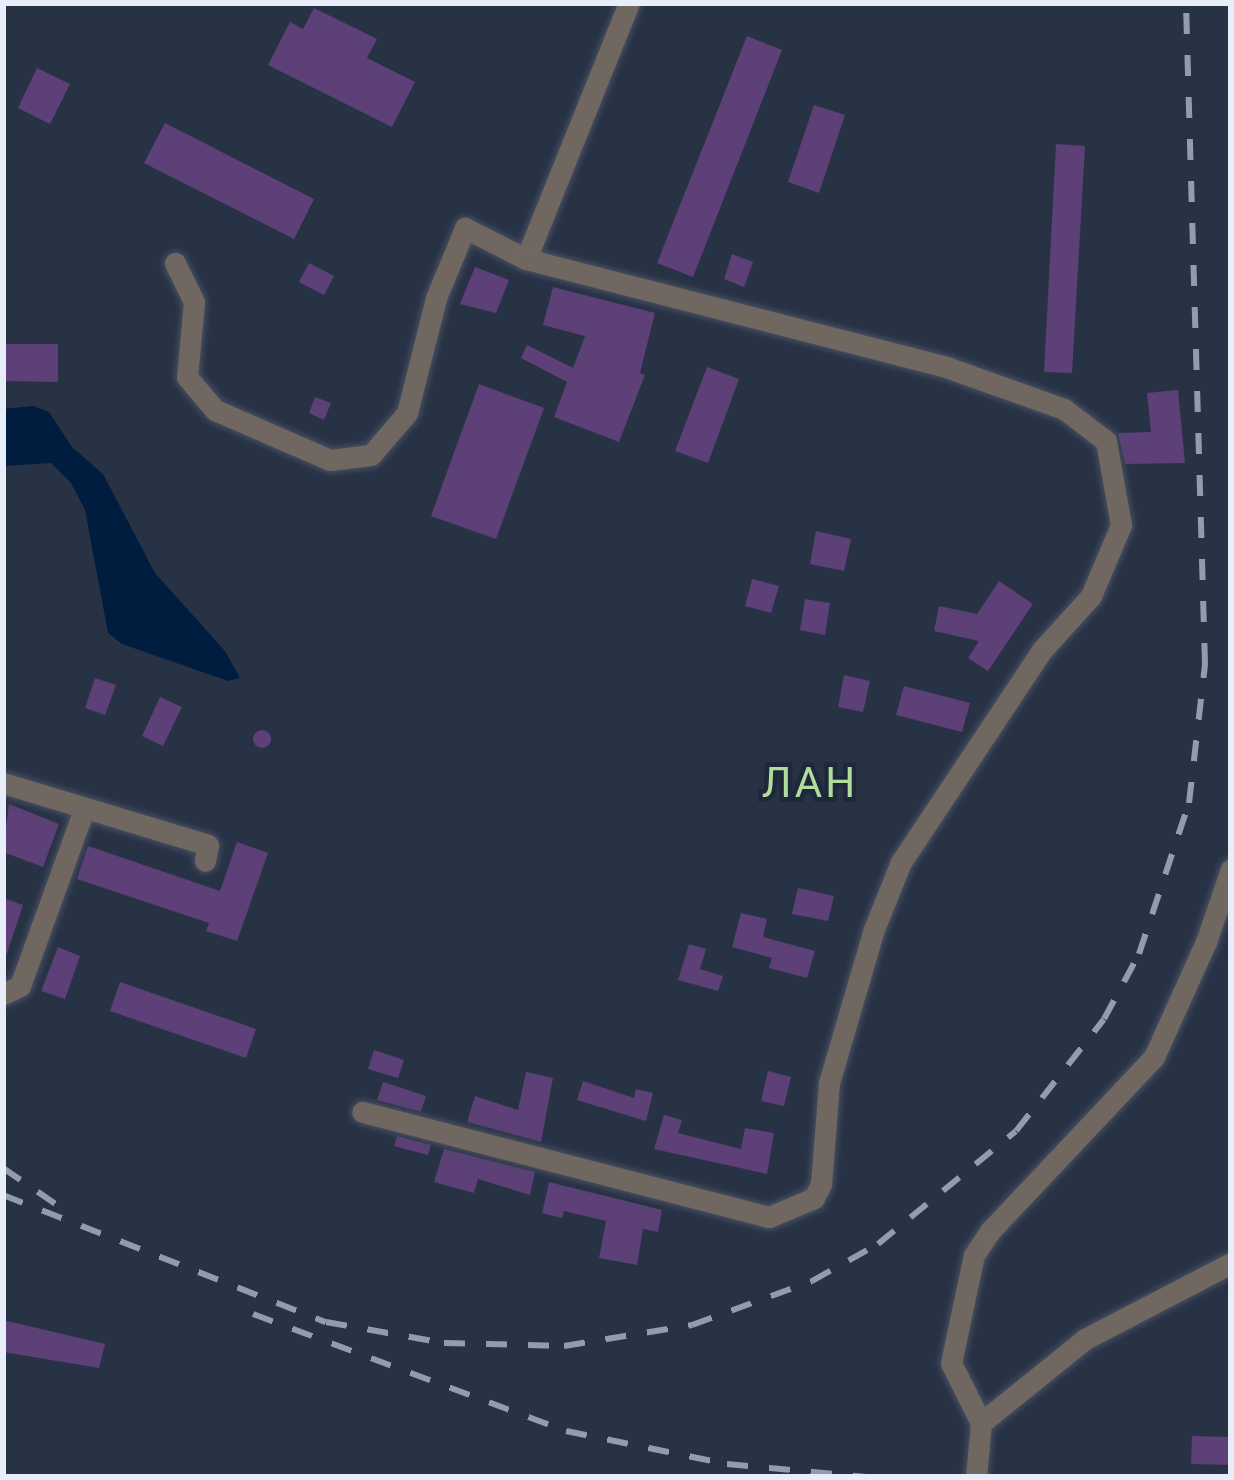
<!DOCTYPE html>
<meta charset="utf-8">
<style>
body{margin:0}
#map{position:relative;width:1234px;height:1480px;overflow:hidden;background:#283245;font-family:Roboto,sans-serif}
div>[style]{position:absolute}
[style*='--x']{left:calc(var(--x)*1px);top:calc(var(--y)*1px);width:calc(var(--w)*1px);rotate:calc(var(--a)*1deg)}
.water>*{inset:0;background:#001d3f}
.building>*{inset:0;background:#5c4077}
.round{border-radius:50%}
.roads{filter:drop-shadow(0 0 3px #475062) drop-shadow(0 0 3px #475062)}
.minor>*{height:21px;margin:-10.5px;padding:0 10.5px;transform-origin:10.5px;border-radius:10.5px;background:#706860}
.rail>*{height:6px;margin-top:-3px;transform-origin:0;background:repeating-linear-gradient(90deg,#939cab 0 21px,transparent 0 42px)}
span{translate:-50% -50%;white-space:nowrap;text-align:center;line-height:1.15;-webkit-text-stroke:9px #1e283a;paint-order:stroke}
.neighbourhood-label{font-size:42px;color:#b0dd9c;letter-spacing:3px}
.frame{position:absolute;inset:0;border:6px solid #e7eefa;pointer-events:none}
</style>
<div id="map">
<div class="water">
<div style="clip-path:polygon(33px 406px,49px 412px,72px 447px,103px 474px,155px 573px,225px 651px,240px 678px,228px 681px,122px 644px,108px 633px,85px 510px,71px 483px,51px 463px,3px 466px,3px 409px)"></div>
</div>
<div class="building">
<div style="clip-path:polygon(314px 8px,377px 39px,367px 58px,415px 82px,392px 127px,268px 65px,290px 22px,303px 29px)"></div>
<div style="clip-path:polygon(747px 36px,782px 50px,693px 277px,657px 263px)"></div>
<div style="clip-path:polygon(37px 68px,70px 84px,50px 124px,18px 108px)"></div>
<div style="clip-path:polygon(814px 105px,845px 115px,819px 193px,788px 182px)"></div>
<div style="clip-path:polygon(165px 123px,314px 199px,294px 239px,144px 163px)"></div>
<div style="clip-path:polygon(1056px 144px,1085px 146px,1072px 373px,1044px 372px)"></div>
<div style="clip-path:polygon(732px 254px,753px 262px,744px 287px,724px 279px)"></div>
<div style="clip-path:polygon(309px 263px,334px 276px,324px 295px,299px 282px)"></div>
<div style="clip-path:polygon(475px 267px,509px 280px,496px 313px,460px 304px)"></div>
<div style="clip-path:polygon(553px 287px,655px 313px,640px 373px,645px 375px,619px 442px,554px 417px,567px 382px,521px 358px,527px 345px,573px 368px,585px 336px,543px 325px)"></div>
<div style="clip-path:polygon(3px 344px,58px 344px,58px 382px,3px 381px)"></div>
<div style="clip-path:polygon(707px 367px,739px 379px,708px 463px,675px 451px)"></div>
<div style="clip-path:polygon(479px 384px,544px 408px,496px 539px,431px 516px)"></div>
<div style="clip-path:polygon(1178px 390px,1185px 463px,1125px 464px,1118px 433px,1151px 432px,1147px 393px)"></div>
<div style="clip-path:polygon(315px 397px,331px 403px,324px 420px,309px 413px)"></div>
<div style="clip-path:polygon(816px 531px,851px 539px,844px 571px,810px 564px)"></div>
<div style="clip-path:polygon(752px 579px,779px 586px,771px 613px,745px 606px)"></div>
<div style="clip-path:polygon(999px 581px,1033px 604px,988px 671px,968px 658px,979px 641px,934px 631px,939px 606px,977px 614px)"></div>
<div style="clip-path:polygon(805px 599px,830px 603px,825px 635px,800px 630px)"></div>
<div style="clip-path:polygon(844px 675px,870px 681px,863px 712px,838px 707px)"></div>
<div style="clip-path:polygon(95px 678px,116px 685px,105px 715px,85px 708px)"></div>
<div style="clip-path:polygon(904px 686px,970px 703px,962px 732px,896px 715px)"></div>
<div style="clip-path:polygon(160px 697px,182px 707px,163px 746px,142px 736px)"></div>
<div class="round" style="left:253px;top:730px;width:18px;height:18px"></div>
<div style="clip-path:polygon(9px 804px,59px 824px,43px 867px,3px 852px)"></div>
<div style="clip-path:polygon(237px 842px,268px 853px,237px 941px,206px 931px,209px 923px,77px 879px,88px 846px,220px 891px)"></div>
<div style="clip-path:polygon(798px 888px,834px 896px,828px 921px,792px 914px)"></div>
<div style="clip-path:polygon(3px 898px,23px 905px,6px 956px,3px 956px)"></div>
<div style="clip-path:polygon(741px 913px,767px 919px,763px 937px,815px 951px,807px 978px,769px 968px,772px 958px,732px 947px)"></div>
<div style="clip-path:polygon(689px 944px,706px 949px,700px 969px,723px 976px,718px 991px,678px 980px)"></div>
<div style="clip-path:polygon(58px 947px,80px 956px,65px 999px,41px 991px)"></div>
<div style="clip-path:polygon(120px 982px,256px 1029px,246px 1058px,110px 1011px)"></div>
<div style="clip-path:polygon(374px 1050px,404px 1060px,398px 1078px,368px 1069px)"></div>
<div style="clip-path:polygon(768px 1071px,791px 1077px,784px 1106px,761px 1101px)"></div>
<div style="clip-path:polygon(526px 1072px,553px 1078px,541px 1142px,467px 1122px,475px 1096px,518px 1110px)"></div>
<div style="clip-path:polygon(583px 1081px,634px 1098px,636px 1089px,653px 1093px,646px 1121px,577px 1100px)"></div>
<div style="clip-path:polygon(383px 1082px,426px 1096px,421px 1112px,377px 1100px)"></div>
<div style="clip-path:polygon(664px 1115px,682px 1120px,678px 1133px,741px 1149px,745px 1128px,774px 1133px,767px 1174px,654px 1149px)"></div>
<div style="clip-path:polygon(397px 1136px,431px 1145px,428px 1155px,394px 1146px)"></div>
<div style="clip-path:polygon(444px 1149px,535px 1172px,530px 1195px,478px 1179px,474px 1193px,434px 1182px)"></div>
<div style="clip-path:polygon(549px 1182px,662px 1210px,658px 1232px,643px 1229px,637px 1265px,599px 1258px,606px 1221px,564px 1211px,562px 1218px,542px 1213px)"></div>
<div style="clip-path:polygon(3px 1320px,105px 1344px,99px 1368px,3px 1352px)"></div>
<div style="clip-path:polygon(1192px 1436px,1231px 1437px,1231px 1465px,1191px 1464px)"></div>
</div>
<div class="roads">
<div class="minor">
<div style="--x:526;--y:259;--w:276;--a:-68.1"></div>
<div style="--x:175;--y:263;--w:43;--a:64"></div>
<div style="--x:194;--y:302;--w:75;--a:95.3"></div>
<div style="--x:187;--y:377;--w:43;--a:49.7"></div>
<div style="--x:215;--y:410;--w:125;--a:23.5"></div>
<div style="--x:330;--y:460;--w:41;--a:-7"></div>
<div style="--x:371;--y:455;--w:55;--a:-49.4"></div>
<div style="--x:407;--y:413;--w:119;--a:-75.8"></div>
<div style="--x:436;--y:298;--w:76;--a:-67.5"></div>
<div style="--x:465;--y:228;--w:68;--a:26.9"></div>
<div style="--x:526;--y:259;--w:434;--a:14.4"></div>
<div style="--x:946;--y:367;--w:125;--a:19.6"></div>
<div style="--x:1064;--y:409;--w:53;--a:37.3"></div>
<div style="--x:1106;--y:441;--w:85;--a:79.9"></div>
<div style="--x:1121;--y:525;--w:77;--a:112.9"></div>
<div style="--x:1091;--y:596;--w:73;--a:132.2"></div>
<div style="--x:1042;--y:650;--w:255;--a:123.6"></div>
<div style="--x:901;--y:862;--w:72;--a:111.9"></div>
<div style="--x:874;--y:929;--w:160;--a:106.3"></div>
<div style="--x:829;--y:1083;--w:101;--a:94.5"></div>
<div style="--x:821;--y:1184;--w:16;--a:117"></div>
<div style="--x:814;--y:1198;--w:49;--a:157.1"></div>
<div style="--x:769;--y:1217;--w:420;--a:-165.5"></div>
<div style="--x:3;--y:783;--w:214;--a:16.8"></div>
<div style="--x:208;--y:845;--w:16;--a:101"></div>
<div style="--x:3;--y:994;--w:19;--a:-25"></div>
<div style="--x:20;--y:986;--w:188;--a:-70.1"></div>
<div style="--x:981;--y:1423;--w:134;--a:-38.9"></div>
<div style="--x:1085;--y:1339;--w:165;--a:-27.5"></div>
<div style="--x:976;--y:1477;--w:54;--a:-84.7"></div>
<div style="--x:981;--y:1423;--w:67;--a:-116.6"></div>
<div style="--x:951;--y:1363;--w:110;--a:-78"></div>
<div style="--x:974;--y:1255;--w:30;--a:-56"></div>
<div style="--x:991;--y:1230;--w:238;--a:-46.7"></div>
<div style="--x:1154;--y:1057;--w:126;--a:-65.7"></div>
<div style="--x:1206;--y:942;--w:77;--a:-71.1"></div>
</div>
</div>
<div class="rail">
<div style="--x:3;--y:1168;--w:65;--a:34.4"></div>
<div style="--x:3;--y:1195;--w:347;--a:21.5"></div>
<div style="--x:326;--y:1322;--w:120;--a:10.1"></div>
<div style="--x:444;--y:1343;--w:120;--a:1.4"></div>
<div style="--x:564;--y:1346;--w:130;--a:-9.3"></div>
<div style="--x:692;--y:1325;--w:128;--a:-20.1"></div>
<div style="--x:812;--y:1281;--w:76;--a:-29.3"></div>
<div style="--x:878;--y:1244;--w:178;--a:-39.3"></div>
<div style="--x:1016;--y:1131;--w:142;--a:-51.8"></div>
<div style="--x:1104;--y:1019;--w:74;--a:-61.7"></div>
<div style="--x:1139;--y:954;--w:159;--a:-71.7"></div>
<div style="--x:1189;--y:803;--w:140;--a:-83.4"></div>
<div style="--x:1205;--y:664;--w:661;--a:-91.65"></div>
<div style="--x:253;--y:1314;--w:334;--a:20.5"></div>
<div style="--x:566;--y:1431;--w:164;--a:11.6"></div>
<div style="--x:727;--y:1464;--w:140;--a:5.3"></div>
</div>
<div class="neighbourhood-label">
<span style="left:810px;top:783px">ЛАН</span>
</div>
<div class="frame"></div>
</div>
